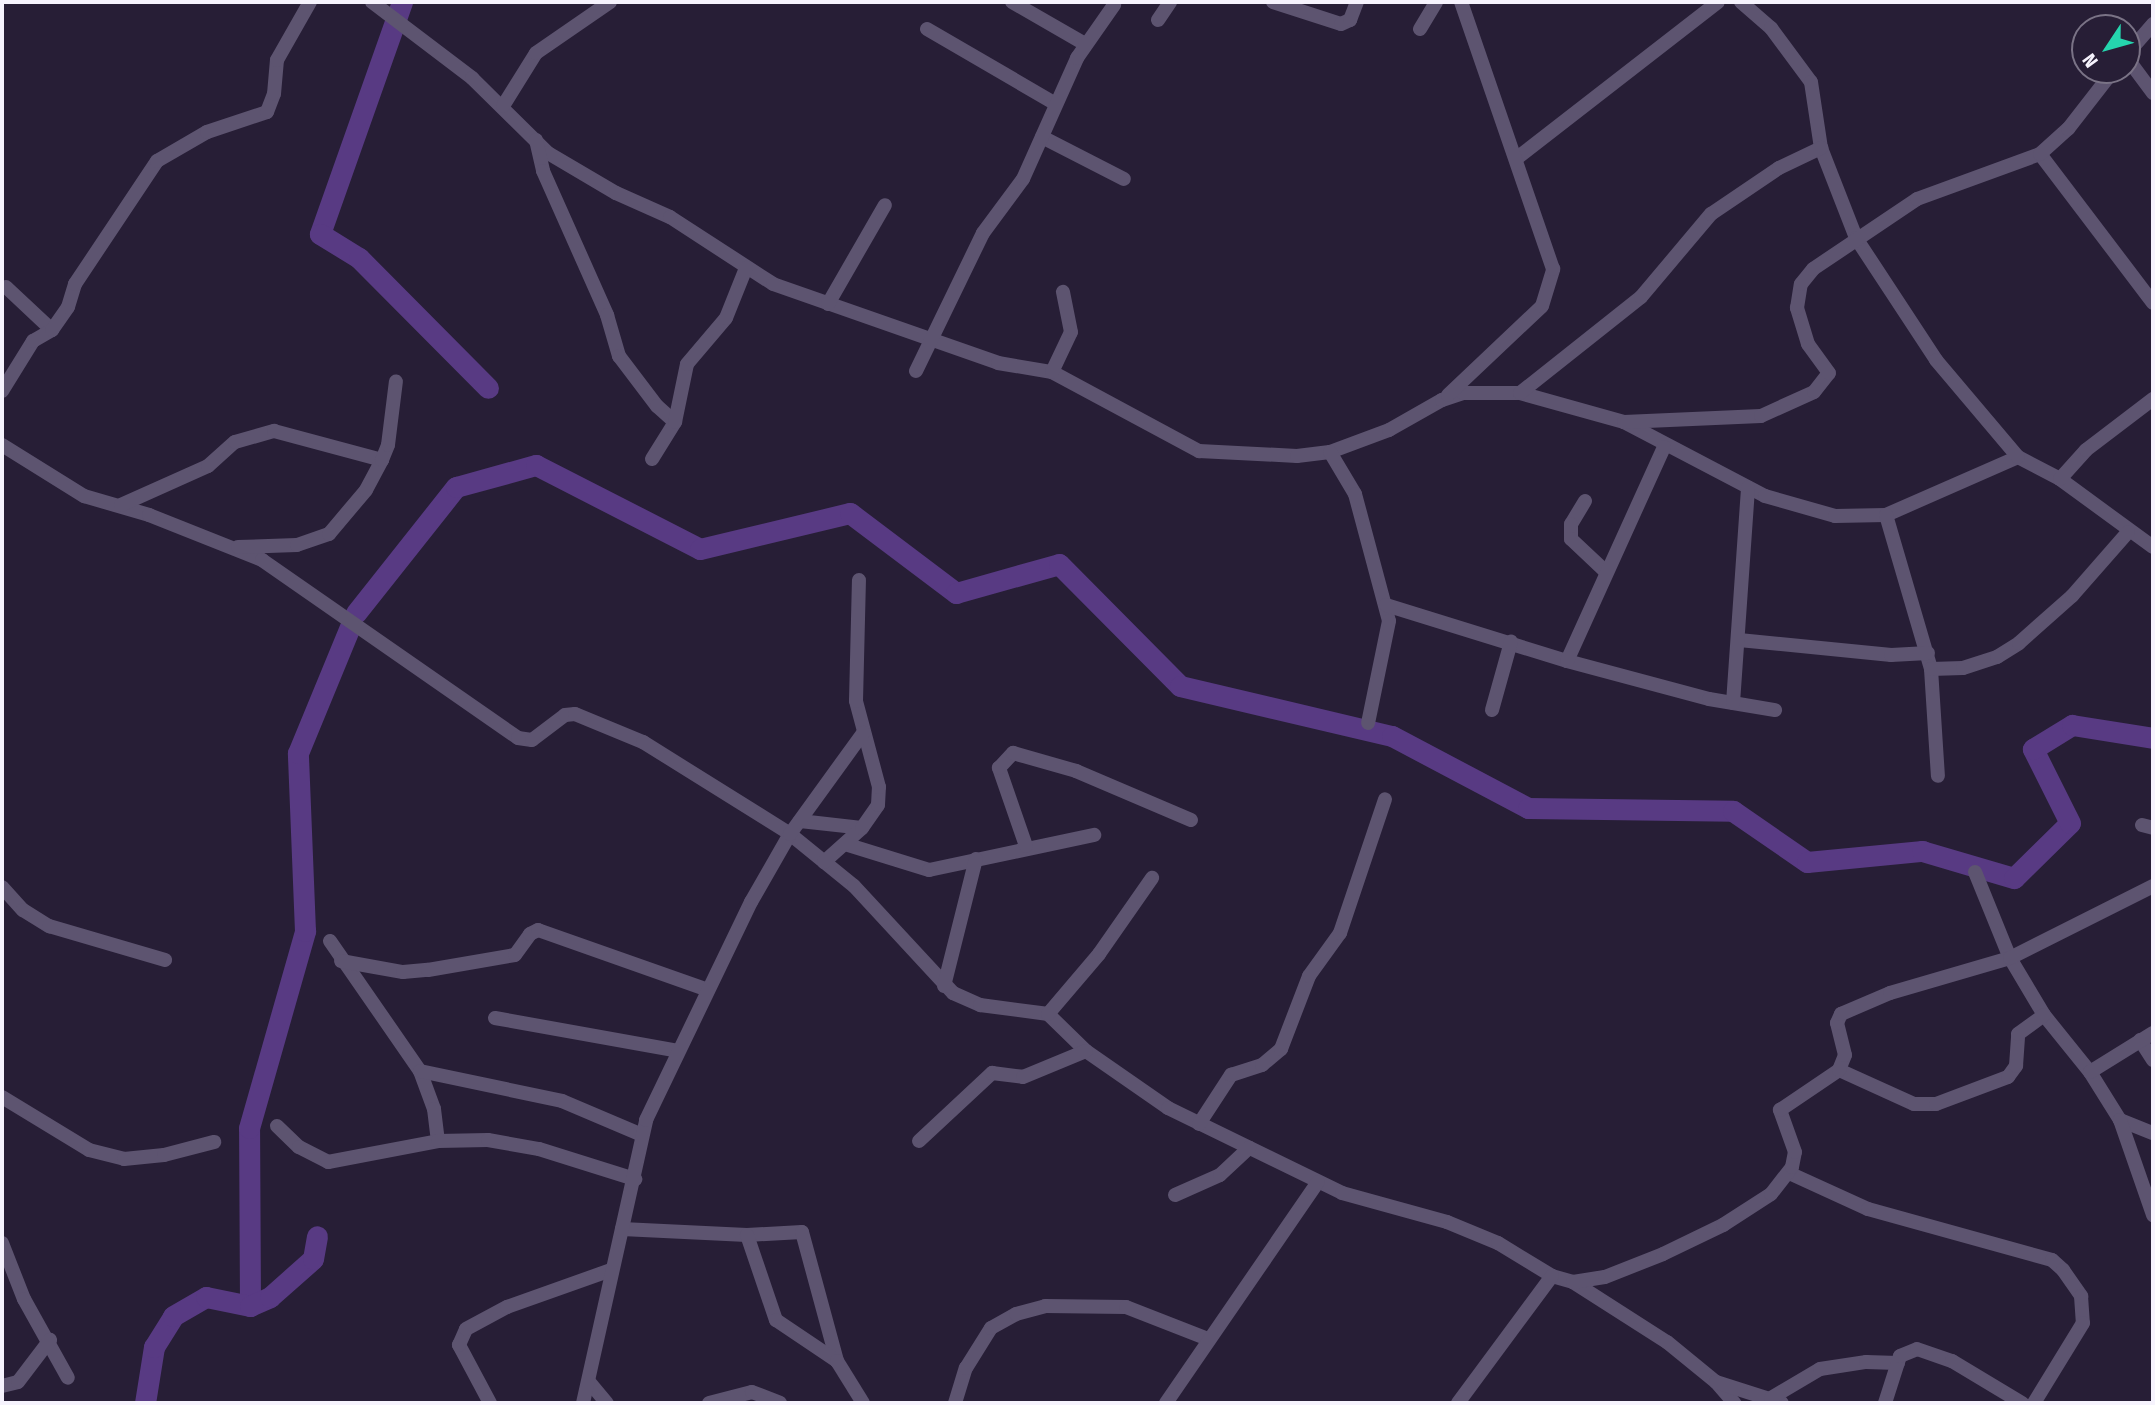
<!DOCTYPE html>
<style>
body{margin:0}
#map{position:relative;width:2155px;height:1405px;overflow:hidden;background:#271e36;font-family:"Fira Sans Condensed",sans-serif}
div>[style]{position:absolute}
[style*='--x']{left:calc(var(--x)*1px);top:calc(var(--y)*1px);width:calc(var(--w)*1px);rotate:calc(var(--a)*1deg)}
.river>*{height:21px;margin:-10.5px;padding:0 10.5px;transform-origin:10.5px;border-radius:10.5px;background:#583a83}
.minor>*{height:14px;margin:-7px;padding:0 7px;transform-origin:7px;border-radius:7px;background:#5d5470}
span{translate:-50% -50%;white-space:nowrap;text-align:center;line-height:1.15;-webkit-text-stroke:7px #271e36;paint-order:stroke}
.frame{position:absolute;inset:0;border:4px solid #f6f3fd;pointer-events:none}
.north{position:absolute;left:2071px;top:14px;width:70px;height:70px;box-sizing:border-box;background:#271e36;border:2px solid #7a7386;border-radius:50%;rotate:234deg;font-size:19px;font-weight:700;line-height:28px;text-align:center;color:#f6f3fd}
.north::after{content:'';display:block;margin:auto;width:24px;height:32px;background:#25d5ae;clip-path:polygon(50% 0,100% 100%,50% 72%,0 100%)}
</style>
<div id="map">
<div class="river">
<div style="--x:402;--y:2;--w:246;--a:109.5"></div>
<div style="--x:320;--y:234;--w:46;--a:31.6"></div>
<div style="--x:359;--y:258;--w:183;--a:45.2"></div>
<div style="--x:356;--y:613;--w:161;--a:-51.6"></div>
<div style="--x:456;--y:487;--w:83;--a:-15.4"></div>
<div style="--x:536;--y:465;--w:184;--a:27.1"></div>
<div style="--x:700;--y:549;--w:154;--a:-13.5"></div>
<div style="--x:850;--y:513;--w:133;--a:37"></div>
<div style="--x:956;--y:593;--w:107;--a:-15.7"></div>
<div style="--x:1059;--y:564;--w:172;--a:45.2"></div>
<div style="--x:1180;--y:686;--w:218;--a:13.3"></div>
<div style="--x:1392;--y:736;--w:154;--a:27.9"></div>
<div style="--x:1528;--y:808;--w:205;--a:0.8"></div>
<div style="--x:1733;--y:811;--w:90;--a:34.6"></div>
<div style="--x:1807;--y:862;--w:116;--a:-5.5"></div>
<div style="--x:1922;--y:851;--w:96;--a:16.4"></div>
<div style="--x:2014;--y:878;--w:78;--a:-44.5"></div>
<div style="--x:2070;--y:823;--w:83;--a:-116.6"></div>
<div style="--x:2033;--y:749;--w:46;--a:-31.6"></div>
<div style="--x:2072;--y:725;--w:82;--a:9.1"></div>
<div style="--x:250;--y:1306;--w:178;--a:-90.3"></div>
<div style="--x:249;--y:1128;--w:205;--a:-74.1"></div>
<div style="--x:305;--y:931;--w:178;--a:-92.3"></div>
<div style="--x:298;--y:753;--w:136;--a:-67.6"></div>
<div style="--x:145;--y:1403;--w:57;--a:-80.9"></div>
<div style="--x:154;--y:1347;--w:36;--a:-58"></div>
<div style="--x:173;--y:1316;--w:38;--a:-30"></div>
<div style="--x:206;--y:1297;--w:45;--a:11.6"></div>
<div style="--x:250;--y:1306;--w:22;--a:-24"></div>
<div style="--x:270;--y:1297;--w:57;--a:-41.5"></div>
<div style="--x:313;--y:1259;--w:23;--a:-80"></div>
</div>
<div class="minor">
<div style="--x:372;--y:2;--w:126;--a:37.2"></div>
<div style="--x:472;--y:78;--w:107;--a:44.6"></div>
<div style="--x:548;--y:153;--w:79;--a:30.5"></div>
<div style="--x:616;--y:193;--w:59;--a:24"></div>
<div style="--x:670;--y:217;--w:123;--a:33"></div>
<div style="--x:773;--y:284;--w:238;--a:19.3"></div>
<div style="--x:998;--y:363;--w:55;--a:9.5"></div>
<div style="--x:1052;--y:372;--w:167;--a:28.3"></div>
<div style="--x:1199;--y:451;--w:98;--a:2.9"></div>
<div style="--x:1297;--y:456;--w:33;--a:-7"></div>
<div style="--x:1330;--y:452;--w:63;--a:-20.4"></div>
<div style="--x:1389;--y:430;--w:61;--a:-29.5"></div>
<div style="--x:1442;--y:400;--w:22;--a:-18"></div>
<div style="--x:1463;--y:393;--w:57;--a:0"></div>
<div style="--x:1520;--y:393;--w:108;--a:15.6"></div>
<div style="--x:1624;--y:422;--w:159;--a:27.7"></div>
<div style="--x:1765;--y:496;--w:73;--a:15.9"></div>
<div style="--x:1835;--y:516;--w:51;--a:-1.1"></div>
<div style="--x:1886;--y:515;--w:144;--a:-23.7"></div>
<div style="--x:2018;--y:457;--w:47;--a:27.6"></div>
<div style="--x:2060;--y:479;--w:115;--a:36.2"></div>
<div style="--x:1012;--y:2;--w:84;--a:29.9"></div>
<div style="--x:1273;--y:2;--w:71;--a:17.9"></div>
<div style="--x:1341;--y:24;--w:10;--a:-24"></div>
<div style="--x:1350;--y:20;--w:19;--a:-69"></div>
<div style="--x:1741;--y:2;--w:40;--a:41"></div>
<div style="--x:1771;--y:28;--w:67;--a:53.5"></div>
<div style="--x:1811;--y:82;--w:67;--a:81.4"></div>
<div style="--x:1821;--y:148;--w:97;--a:68.7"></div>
<div style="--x:1856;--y:238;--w:146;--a:56.7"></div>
<div style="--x:1936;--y:360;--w:127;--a:49.8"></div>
<div style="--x:1158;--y:20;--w:22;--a:-56"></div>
<div style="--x:927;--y:29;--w:149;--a:30.2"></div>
<div style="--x:1420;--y:29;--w:31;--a:-59"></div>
<div style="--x:2127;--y:54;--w:40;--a:-49"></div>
<div style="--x:2127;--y:58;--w:44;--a:53.4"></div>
<div style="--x:503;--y:106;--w:62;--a:-58.1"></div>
<div style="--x:536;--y:53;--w:90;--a:-34.6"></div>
<div style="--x:1042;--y:137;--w:92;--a:27.1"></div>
<div style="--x:536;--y:140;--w:32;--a:77"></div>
<div style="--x:543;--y:171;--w:158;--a:66"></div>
<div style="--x:607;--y:315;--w:43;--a:73.7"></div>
<div style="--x:619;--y:356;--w:63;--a:52.8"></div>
<div style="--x:657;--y:406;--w:24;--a:42"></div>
<div style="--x:2040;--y:154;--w:187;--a:52.8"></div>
<div style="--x:1517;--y:158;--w:254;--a:-37.8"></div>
<div style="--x:6;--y:287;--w:63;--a:43.1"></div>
<div style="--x:828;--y:304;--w:114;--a:-60.1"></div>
<div style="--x:916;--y:371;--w:153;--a:-64.1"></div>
<div style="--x:983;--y:233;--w:67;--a:-53.5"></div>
<div style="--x:1023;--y:179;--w:133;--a:-65.9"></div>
<div style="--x:1077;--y:58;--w:65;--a:-55.1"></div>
<div style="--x:1052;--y:372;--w:44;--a:-64.6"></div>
<div style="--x:1071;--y:332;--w:41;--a:-101.3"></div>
<div style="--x:2;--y:391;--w:59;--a:-58.2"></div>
<div style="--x:33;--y:341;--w:22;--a:-30"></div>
<div style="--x:52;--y:330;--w:28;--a:-55"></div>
<div style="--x:68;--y:307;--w:24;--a:-73"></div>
<div style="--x:75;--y:284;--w:148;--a:-56.3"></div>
<div style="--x:157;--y:161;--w:58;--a:-30.1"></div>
<div style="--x:207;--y:132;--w:63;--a:-18.4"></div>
<div style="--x:267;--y:112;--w:19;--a:-69"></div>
<div style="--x:274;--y:94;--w:34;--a:-85"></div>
<div style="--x:277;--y:60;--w:67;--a:-60.4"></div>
<div style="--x:1520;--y:393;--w:154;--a:-38.4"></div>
<div style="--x:1641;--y:297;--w:109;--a:-49.9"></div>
<div style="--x:1711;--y:214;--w:82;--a:-34.1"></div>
<div style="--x:1779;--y:168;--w:47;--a:-25.5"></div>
<div style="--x:1448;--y:395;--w:129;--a:-43.4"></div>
<div style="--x:1542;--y:306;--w:39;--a:-73"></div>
<div style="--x:1553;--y:269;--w:282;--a:-109"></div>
<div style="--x:1624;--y:422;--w:137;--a:-2.5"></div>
<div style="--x:1761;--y:416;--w:58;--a:-24.4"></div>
<div style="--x:1814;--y:392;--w:24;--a:-52"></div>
<div style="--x:1829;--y:373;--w:36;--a:-126"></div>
<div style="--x:1808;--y:344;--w:38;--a:-107"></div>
<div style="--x:1797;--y:308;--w:24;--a:-81"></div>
<div style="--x:1801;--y:284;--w:19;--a:-51"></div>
<div style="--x:1813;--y:269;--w:125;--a:-33.9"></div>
<div style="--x:1917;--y:199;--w:131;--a:-20.1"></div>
<div style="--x:2040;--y:154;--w:38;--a:-42"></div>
<div style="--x:2068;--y:129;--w:75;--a:-52.1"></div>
<div style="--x:2;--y:445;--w:97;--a:31.9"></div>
<div style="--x:84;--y:496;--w:68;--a:16.3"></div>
<div style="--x:149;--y:515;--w:122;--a:21.7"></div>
<div style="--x:262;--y:560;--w:312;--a:34.8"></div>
<div style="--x:518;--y:738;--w:14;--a:8"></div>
<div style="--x:532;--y:740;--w:41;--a:-37.1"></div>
<div style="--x:565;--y:715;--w:10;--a:-6"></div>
<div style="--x:575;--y:714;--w:74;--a:22.4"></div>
<div style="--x:643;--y:742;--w:173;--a:32"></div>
<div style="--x:790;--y:834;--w:82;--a:39.1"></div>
<div style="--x:854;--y:886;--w:146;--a:47.2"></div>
<div style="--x:953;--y:993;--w:30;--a:24"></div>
<div style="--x:980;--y:1005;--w:69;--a:7.5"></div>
<div style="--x:1048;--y:1014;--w:53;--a:44.2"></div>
<div style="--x:1086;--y:1051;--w:100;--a:34.8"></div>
<div style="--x:1168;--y:1108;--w:194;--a:26"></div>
<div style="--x:1342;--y:1193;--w:109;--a:15.4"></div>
<div style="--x:1447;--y:1222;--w:55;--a:22.4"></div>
<div style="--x:1498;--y:1243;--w:63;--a:31.4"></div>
<div style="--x:1552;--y:1276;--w:22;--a:16"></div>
<div style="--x:1573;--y:1282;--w:112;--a:32.6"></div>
<div style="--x:1667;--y:1342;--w:63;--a:39.2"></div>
<div style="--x:1716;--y:1382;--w:28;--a:49"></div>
<div style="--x:1330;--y:452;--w:49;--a:59.2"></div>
<div style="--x:1355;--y:494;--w:131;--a:75"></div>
<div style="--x:1389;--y:621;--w:104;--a:101.6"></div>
<div style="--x:652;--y:459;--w:44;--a:-58.1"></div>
<div style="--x:675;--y:422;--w:59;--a:-78.3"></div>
<div style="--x:687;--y:364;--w:60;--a:-49.7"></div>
<div style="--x:726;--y:318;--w:54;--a:-68.2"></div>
<div style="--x:2060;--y:479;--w:39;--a:-48"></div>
<div style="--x:2086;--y:450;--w:84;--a:-37.3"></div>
<div style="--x:1585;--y:501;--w:27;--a:121"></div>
<div style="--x:1571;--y:524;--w:15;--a:90"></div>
<div style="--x:1571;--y:539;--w:48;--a:43.3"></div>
<div style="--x:121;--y:505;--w:95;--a:-24.1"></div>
<div style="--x:208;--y:466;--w:36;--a:-42"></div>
<div style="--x:235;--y:442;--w:41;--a:-15.8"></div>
<div style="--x:274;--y:431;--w:112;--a:15"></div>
<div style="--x:1886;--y:515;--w:160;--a:73.7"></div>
<div style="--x:1931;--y:669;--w:107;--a:86.3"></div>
<div style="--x:238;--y:547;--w:59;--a:-1.9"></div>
<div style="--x:297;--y:545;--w:34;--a:-19"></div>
<div style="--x:329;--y:534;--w:57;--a:-49.9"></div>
<div style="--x:366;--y:490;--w:34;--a:-62"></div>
<div style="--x:382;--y:460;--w:16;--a:-68"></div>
<div style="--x:388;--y:445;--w:64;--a:-82.9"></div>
<div style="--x:1386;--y:605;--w:189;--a:17.2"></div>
<div style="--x:1567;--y:661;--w:147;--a:15"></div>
<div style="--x:1709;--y:699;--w:67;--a:9.5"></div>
<div style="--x:1739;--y:640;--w:153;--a:5.6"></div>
<div style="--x:1891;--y:655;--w:37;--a:-3"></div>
<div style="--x:1567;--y:661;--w:235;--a:-65.6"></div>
<div style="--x:1931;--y:669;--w:32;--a:-2"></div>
<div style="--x:1963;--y:668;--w:36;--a:-18"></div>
<div style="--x:1997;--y:657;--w:26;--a:-32"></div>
<div style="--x:2019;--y:643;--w:71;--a:-41.6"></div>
<div style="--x:2072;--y:596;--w:85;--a:-48.8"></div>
<div style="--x:1733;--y:703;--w:216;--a:-86"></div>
<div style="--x:1492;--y:710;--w:71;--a:-74.4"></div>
<div style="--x:800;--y:821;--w:62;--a:6.4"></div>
<div style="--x:2142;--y:825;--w:11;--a:15"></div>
<div style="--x:845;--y:844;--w:88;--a:17.2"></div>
<div style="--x:929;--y:870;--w:169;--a:-12"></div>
<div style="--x:1026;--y:846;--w:83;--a:-109.1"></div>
<div style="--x:999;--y:768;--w:21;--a:-47"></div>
<div style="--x:1013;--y:753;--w:66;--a:15.9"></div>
<div style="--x:1076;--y:771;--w:125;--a:23.1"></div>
<div style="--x:824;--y:862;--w:51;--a:-41.8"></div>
<div style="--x:862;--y:828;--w:28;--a:-55"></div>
<div style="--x:878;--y:805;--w:18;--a:-87"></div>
<div style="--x:879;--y:787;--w:89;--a:-105"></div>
<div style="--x:856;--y:701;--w:121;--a:-88.6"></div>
<div style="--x:1975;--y:872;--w:93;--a:67.9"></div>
<div style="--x:2010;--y:958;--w:66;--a:59.2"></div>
<div style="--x:2044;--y:1015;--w:73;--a:51.1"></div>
<div style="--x:2090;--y:1072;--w:57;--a:58"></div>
<div style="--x:2120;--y:1120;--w:35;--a:22"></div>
<div style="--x:2;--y:887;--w:31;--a:48"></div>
<div style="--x:23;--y:910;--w:31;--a:32"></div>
<div style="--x:49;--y:926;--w:121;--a:16.3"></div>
<div style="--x:330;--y:941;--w:158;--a:55.3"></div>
<div style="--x:420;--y:1071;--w:40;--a:69.8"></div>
<div style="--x:434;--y:1109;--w:32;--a:83"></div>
<div style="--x:341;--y:961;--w:63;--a:10.1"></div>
<div style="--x:403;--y:972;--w:25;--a:-5"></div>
<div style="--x:428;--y:970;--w:88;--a:-9.8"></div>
<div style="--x:515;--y:955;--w:26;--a:-54"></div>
<div style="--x:530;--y:934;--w:9;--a:-27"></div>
<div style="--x:538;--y:930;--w:180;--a:19.4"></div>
<div style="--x:944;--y:986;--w:131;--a:-75.9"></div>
<div style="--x:1048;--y:1014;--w:79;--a:-49.6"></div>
<div style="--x:1099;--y:954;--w:93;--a:-55.1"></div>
<div style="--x:495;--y:1018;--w:186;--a:10.2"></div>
<div style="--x:2140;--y:1040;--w:24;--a:57"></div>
<div style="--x:1839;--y:1070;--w:82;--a:24.4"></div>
<div style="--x:1914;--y:1104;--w:22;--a:0"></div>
<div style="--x:1936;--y:1104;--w:77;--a:-20.6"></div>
<div style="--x:2008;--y:1077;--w:14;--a:-54"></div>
<div style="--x:2016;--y:1066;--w:32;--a:-86"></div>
<div style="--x:2018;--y:1034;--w:32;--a:-36"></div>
<div style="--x:420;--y:1071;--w:145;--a:11.9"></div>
<div style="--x:562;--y:1101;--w:87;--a:23"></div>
<div style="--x:2090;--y:1072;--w:74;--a:-31.8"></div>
<div style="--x:2;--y:1097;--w:102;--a:31.3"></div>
<div style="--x:89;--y:1150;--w:36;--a:14"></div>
<div style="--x:124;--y:1159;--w:40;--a:-5.7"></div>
<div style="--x:164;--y:1155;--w:52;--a:-14.6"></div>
<div style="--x:2120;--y:1120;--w:101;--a:70.8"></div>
<div style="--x:1199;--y:1124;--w:59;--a:-56.9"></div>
<div style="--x:1231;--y:1075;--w:33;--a:-18"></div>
<div style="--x:1262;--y:1065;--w:25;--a:-40"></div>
<div style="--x:1281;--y:1049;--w:78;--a:-69"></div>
<div style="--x:1309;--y:976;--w:53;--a:-54.2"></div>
<div style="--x:1340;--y:933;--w:141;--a:-71.4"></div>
<div style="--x:277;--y:1126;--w:30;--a:44"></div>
<div style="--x:299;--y:1147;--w:33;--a:27"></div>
<div style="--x:328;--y:1162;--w:112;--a:-10.8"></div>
<div style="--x:438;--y:1141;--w:50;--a:-1.1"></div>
<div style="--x:488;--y:1140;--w:52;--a:10"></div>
<div style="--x:539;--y:1149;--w:101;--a:17.4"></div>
<div style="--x:919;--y:1141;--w:100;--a:-43"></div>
<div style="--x:992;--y:1073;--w:31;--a:7"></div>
<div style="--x:1023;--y:1077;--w:68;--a:-22.4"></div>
<div style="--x:1789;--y:1173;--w:87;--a:24.5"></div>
<div style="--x:1868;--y:1209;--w:191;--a:15.5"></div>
<div style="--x:2052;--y:1260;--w:15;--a:42"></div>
<div style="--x:2063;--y:1270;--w:32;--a:55"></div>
<div style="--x:2081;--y:1296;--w:27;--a:86"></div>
<div style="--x:2083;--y:1323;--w:94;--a:121.5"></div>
<div style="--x:1175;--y:1195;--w:49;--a:-24"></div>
<div style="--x:1220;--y:1175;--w:40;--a:-43"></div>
<div style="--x:622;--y:1229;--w:125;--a:2.7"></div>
<div style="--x:747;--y:1235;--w:55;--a:-3.1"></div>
<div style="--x:802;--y:1232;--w:134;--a:74.8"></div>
<div style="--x:747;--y:1235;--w:90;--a:71.2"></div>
<div style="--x:776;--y:1320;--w:73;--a:33.9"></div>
<div style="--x:837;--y:1361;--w:49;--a:58.2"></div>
<div style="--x:2;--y:1243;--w:60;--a:68.6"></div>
<div style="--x:24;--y:1299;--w:90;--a:60.9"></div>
<div style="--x:1573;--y:1282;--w:32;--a:-9"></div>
<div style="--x:1605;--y:1277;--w:62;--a:-21.6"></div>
<div style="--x:1663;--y:1254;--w:67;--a:-25.8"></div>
<div style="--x:1723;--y:1225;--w:57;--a:-32.9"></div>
<div style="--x:1771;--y:1194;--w:34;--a:-52"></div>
<div style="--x:1792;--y:1167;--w:15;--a:-79"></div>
<div style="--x:1795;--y:1152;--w:45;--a:-109.7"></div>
<div style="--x:1780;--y:1110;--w:71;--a:-34.1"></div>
<div style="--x:1839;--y:1070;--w:16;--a:-68"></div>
<div style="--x:1845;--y:1055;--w:33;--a:-104"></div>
<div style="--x:1837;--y:1023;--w:10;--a:-66"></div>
<div style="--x:1841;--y:1014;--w:53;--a:-23.2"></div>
<div style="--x:1890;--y:993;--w:125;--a:-16.3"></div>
<div style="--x:2010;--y:958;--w:160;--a:-26.7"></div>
<div style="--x:1716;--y:1382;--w:69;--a:17.7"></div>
<div style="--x:590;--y:1383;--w:26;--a:50"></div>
<div style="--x:2;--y:1386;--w:16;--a:-14"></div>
<div style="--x:18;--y:1382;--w:53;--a:-52.7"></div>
<div style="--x:1771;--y:1398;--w:57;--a:-30.6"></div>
<div style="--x:1820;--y:1369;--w:47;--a:-8.7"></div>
<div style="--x:1866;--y:1362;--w:32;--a:2"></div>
<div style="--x:490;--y:1403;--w:66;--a:-118.1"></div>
<div style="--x:459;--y:1345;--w:17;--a:-66"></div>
<div style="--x:466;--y:1329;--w:47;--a:-28.2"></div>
<div style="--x:507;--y:1307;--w:110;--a:-19.6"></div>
<div style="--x:583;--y:1403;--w:290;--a:-77.4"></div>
<div style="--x:646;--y:1120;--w:242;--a:-64.3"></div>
<div style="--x:751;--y:902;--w:78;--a:-60.2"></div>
<div style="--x:790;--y:834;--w:125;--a:-54.1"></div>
<div style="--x:709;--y:1403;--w:44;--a:-14.3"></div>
<div style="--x:752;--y:1392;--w:30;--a:21"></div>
<div style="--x:955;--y:1403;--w:37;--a:-73"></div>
<div style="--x:966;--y:1368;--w:47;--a:-58"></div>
<div style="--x:991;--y:1328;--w:29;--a:-29"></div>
<div style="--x:1016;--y:1314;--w:30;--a:-15"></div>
<div style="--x:1045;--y:1306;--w:81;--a:0.7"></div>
<div style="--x:1126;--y:1307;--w:88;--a:21.3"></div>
<div style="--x:1166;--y:1403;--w:268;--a:-55.5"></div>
<div style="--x:1458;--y:1403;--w:158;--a:-53.5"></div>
<div style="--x:1885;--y:1403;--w:49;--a:-72.3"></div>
<div style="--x:1900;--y:1356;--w:18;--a:-22"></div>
<div style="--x:1917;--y:1349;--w:37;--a:19"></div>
<div style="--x:1952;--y:1361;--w:82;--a:31"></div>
</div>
<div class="frame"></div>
<div class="north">N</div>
</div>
